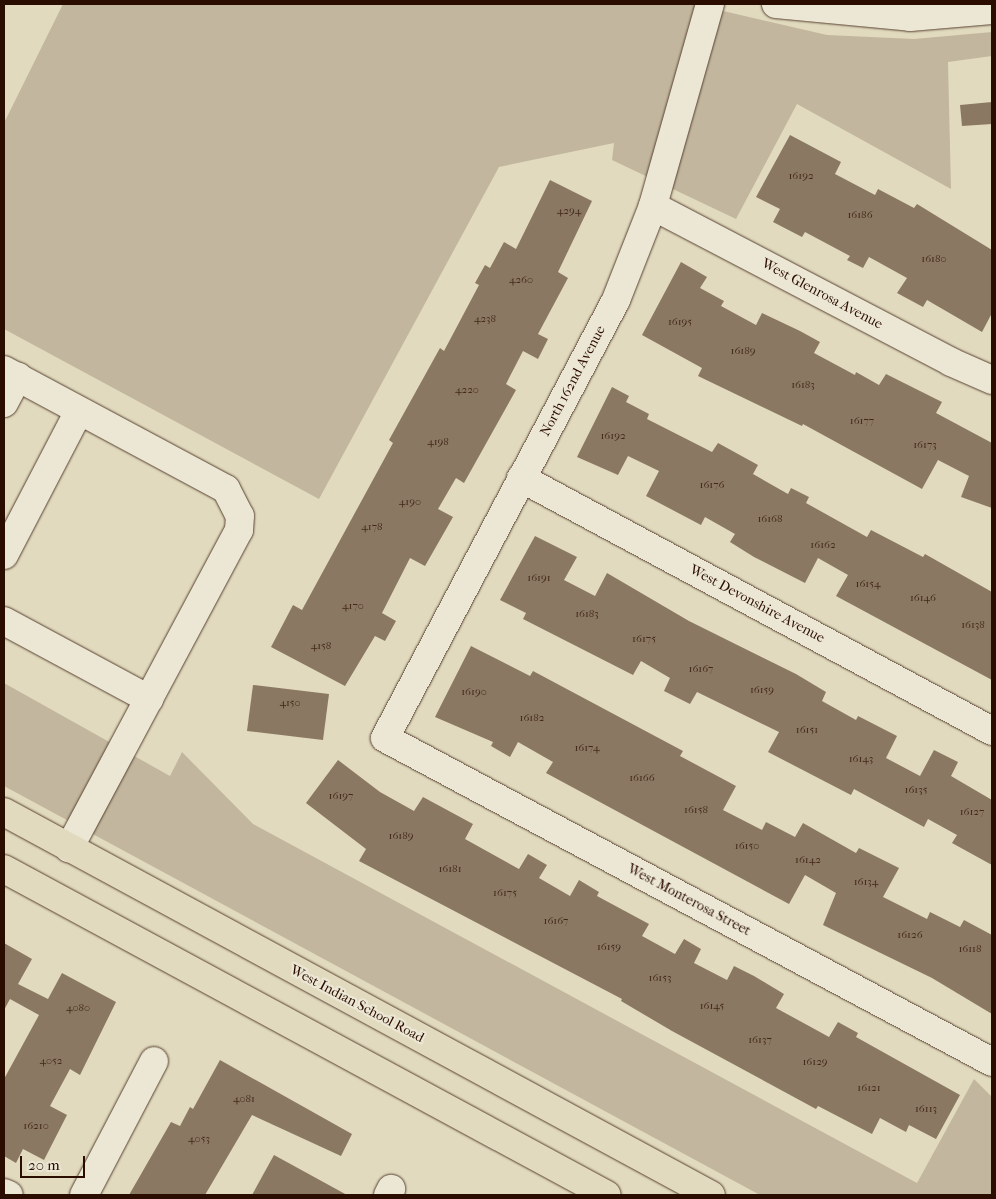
<!DOCTYPE html>
<style>
body{margin:0}
#map{position:relative;width:996px;height:1199px;overflow:hidden;background:#e1dabe;font-family:"IM FELL French Canon",serif}
div>[style]{position:absolute}
[style*='--x']{left:calc(var(--x)*1px);top:calc(var(--y)*1px);width:calc(var(--w)*1px);rotate:calc(var(--a)*1deg)}
.green>*{inset:0;background:#c2b79e}
.building>*{inset:0;background:#8a7863}
.roads{filter:drop-shadow(0 0 1px #584030) drop-shadow(0 0 1px #584030)}
.minor>*{height:28px;margin:-14px;padding:0 14px;transform-origin:14px;border-radius:14px;background:#ece7d5}
.major>*{height:28px;margin:-14px;padding:0 14px;transform-origin:14px;border-radius:14px;background:#e1dabe}
span{translate:-50% -50%;white-space:nowrap;text-align:center;line-height:1.15;-webkit-text-stroke:4.5px #ece7d5;paint-order:stroke}
.number-label{font-size:11px;color:#432819}
.number-label span{-webkit-text-stroke-width:0}
.street-label{font-size:14px;color:#2b0d00}
.frame{position:absolute;inset:0;border:5px solid #2b0d00;pointer-events:none}
.scale{position:absolute;left:20px;top:1156px;width:65px;height:22px;box-sizing:border-box;border:2px solid #2b0d00;border-top:0;padding-left:6px;font-size:15px;line-height:18px;white-space:nowrap;color:#2b0d00;-webkit-text-stroke:4px #ece7d5;paint-order:stroke}
</style>
<div id="map">
<div class="green">
<div style="clip-path:polygon(63px 4px,693px 4px,827px 35px,914px 39px,992px 32px,992px 56px,948px 62px,951px 189px,797px 104px,736px 219px,612px 160px,614px 143px,499px 167px,319px 499px,4px 329px,4px 123px)"></div>
<div style="clip-path:polygon(4px 683px,170px 776px,182px 752px,253px 824px,917px 1183px,974px 1079px,992px 1097px,992px 1195px,760px 1195px,4px 786px)"></div>
</div>
<div class="building">
<div style="clip-path:polygon(992px 102px,992px 124px,962px 126px,960px 105px)"></div>
<div style="clip-path:polygon(790px 135px,841px 162px,835px 174px,875px 195px,878px 189px,914px 208px,917px 204px,992px 250px,992px 313px,982px 332px,927px 300px,923px 307px,897px 293px,907px 278px,869px 257px,863px 268px,847px 260px,850px 256px,805px 232px,802px 237px,773px 222px,780px 209px,756px 197px)"></div>
<div style="clip-path:polygon(550px 180px,592px 201px,558px 272px,568px 278px,538px 334px,548px 339px,538px 359px,523px 351px,506px 384px,516px 390px,464px 483px,456px 478px,438px 509px,453px 517px,425px 566px,410px 558px,382px 613px,396px 621px,385px 641px,375px 636px,345px 686px,271px 647px,293px 605px,302px 610px,393px 443px,389px 440px,440px 348px,444px 351px,479px 285px,475px 283px,485px 265px,490px 268px,504px 242px,516px 249px)"></div>
<div style="clip-path:polygon(681px 262px,707px 277px,700px 288px,724px 301px,721px 306px,756px 325px,762px 313px,800px 331px,820px 342px,814px 353px,855px 375px,856px 372px,879px 385px,886px 374px,942px 402px,936px 413px,992px 443px,992px 508px,961px 497px,969px 476px,938px 460px,922px 489px,803px 424px,802px 426px,698px 376px,702px 368px,642px 335px)"></div>
<div style="clip-path:polygon(612px 387px,629px 396px,626px 402px,649px 414px,647px 419px,712px 452px,718px 443px,758px 465px,753px 474px,788px 494px,791px 488px,809px 497px,806px 503px,867px 537px,871px 530px,923px 557px,925px 554px,992px 592px,992px 680px,836px 596px,848px 575px,818px 558px,805px 583px,754px 557px,730px 542px,735px 534px,705px 517px,701px 525px,646px 496px,659px 471px,628px 456px,618px 475px,577px 457px)"></div>
<div style="clip-path:polygon(535px 536px,577px 557px,564px 580px,595px 596px,607px 573px,689px 621px,796px 674px,826px 692px,822px 701px,856px 720px,858px 716px,897px 736px,886px 758px,920px 776px,934px 750px,958px 762px,951px 776px,992px 800px,992px 865px,952px 843px,957px 835px,928px 819px,924px 827px,854px 789px,851px 795px,768px 752px,779px 732px,697px 692px,690px 704px,664px 691px,670px 678px,641px 661px,633px 675px,523px 619px,526px 613px,500px 600px)"></div>
<div style="clip-path:polygon(471px 646px,530px 676px,533px 671px,683px 751px,680px 756px,736px 786px,723px 810px,762px 830px,766px 822px,795px 837px,803px 823px,856px 853px,859px 848px,899px 868px,883px 897px,927px 919px,930px 912px,960px 927px,964px 920px,992px 935px,992px 1014px,932px 978px,823px 925px,836px 893px,805px 875px,789px 904px,546px 773px,553px 762px,518px 742px,510px 757px,491px 746px,493px 742px,435px 717px)"></div>
<div style="clip-path:polygon(253px 685px,329px 694px,323px 740px,247px 731px)"></div>
<div style="clip-path:polygon(338px 760px,380px 792px,414px 811px,423px 797px,473px 824px,465px 839px,519px 869px,528px 854px,547px 865px,539px 878px,570px 896px,579px 880px,599px 892px,597px 896px,649px 924px,642px 936px,675px 954px,684px 939px,701px 949px,694px 963px,727px 980px,734px 966px,754px 976px,784px 994px,776px 1008px,809px 1026px,829px 1037px,838px 1022px,858px 1033px,856px 1037px,960px 1095px,936px 1139px,909px 1125px,906px 1132px,880px 1118px,872px 1134px,818px 1106px,816px 1109px,672px 1031px,621px 1001px,622px 999px,359px 861px,366px 849px,306px 803px)"></div>
<div style="clip-path:polygon(4px 943px,32px 959px,18px 984px,48px 999px,62px 973px,116px 1002px,80px 1075px,70px 1069px,50px 1106px,67px 1115px,44px 1160px,23px 1149px,16px 1163px,4px 1156px,4px 1079px,39px 1015px,10px 999px,4px 1010px)"></div>
<div style="clip-path:polygon(220px 1060px,352px 1134px,341px 1156px,252px 1115px,205px 1195px,129px 1195px,171px 1122px,180px 1126px,190px 1107px,193px 1109px)"></div>
<div style="clip-path:polygon(274px 1155px,347px 1195px,252px 1195px)"></div>
</div>
<div class="roads">
<div class="minor">
<div style="--x:710;--y:4;--w:210;--a:105.8"></div>
<div style="--x:653;--y:206;--w:101;--a:111.5"></div>
<div style="--x:616;--y:300;--w:495;--a:117.8"></div>
<div style="--x:385;--y:738;--w:688;--a:28.09"></div>
<div style="--x:776;--y:4;--w:135;--a:5.5"></div>
<div style="--x:910;--y:17;--w:82;--a:-4.9"></div>
<div style="--x:653;--y:206;--w:336;--a:27.6"></div>
<div style="--x:951;--y:362;--w:45;--a:23.7"></div>
<div style="--x:4;--y:370;--w:252;--a:28.2"></div>
<div style="--x:226;--y:489;--w:30;--a:63"></div>
<div style="--x:240;--y:516;--w:14;--a:94"></div>
<div style="--x:239;--y:530;--w:361;--a:118.1"></div>
<div style="--x:4;--y:403;--w:30;--a:-62"></div>
<div style="--x:521;--y:478;--w:535;--a:28.24"></div>
<div style="--x:4;--y:555;--w:162;--a:-62.5"></div>
<div style="--x:4;--y:621;--w:165;--a:28.3"></div>
<div style="--x:4;--y:1193;--w:5;--a:22"></div>
<div style="--x:84;--y:1195;--w:151;--a:-62.4"></div>
<div style="--x:388;--y:1195;--w:7;--a:-63"></div>
</div>
<div class="major">
<div style="--x:4;--y:812;--w:804;--a:28.45"></div>
<div style="--x:4;--y:869;--w:685;--a:28.4"></div>
</div>
</div>
<div class="number-label">
<span style="left:801px;top:176px">16192</span>
<span style="left:569px;top:211px">4294</span>
<span style="left:860px;top:215px">16186</span>
<span style="left:934px;top:259px">16180</span>
<span style="left:521px;top:280px">4260</span>
<span style="left:485px;top:319px">4238</span>
<span style="left:680px;top:322px">16195</span>
<span style="left:743px;top:351px">16189</span>
<span style="left:803px;top:385px">16183</span>
<span style="left:467px;top:390px">4220</span>
<span style="left:862px;top:421px">16177</span>
<span style="left:613px;top:436px">16192</span>
<span style="left:438px;top:442px">4198</span>
<span style="left:925px;top:445px">16173</span>
<span style="left:712px;top:485px">16176</span>
<span style="left:410px;top:502px">4190</span>
<span style="left:770px;top:519px">16168</span>
<span style="left:372px;top:527px">4178</span>
<span style="left:823px;top:545px">16162</span>
<span style="left:539px;top:578px">16191</span>
<span style="left:868px;top:584px">16154</span>
<span style="left:923px;top:598px">16146</span>
<span style="left:353px;top:606px">4170</span>
<span style="left:587px;top:614px">16183</span>
<span style="left:973px;top:625px">16138</span>
<span style="left:644px;top:639px">16175</span>
<span style="left:321px;top:646px">4158</span>
<span style="left:701px;top:669px">16167</span>
<span style="left:762px;top:690px">16159</span>
<span style="left:474px;top:692px">16190</span>
<span style="left:290px;top:703px">4150</span>
<span style="left:532px;top:718px">16182</span>
<span style="left:807px;top:730px">16151</span>
<span style="left:587px;top:748px">16174</span>
<span style="left:861px;top:759px">16143</span>
<span style="left:642px;top:778px">16166</span>
<span style="left:916px;top:790px">16135</span>
<span style="left:341px;top:796px">16197</span>
<span style="left:696px;top:810px">16158</span>
<span style="left:972px;top:812px">16127</span>
<span style="left:401px;top:836px">16189</span>
<span style="left:747px;top:846px">16150</span>
<span style="left:808px;top:860px">16142</span>
<span style="left:450px;top:869px">16181</span>
<span style="left:866px;top:882px">16134</span>
<span style="left:505px;top:893px">16175</span>
<span style="left:556px;top:921px">16167</span>
<span style="left:910px;top:935px">16126</span>
<span style="left:609px;top:947px">16159</span>
<span style="left:970px;top:949px">16118</span>
<span style="left:660px;top:978px">16153</span>
<span style="left:712px;top:1006px">16145</span>
<span style="left:78px;top:1008px">4080</span>
<span style="left:760px;top:1040px">16137</span>
<span style="left:51px;top:1061px">4052</span>
<span style="left:815px;top:1062px">16129</span>
<span style="left:869px;top:1088px">16121</span>
<span style="left:244px;top:1099px">4081</span>
<span style="left:926px;top:1109px">16113</span>
<span style="left:36px;top:1126px">16210</span>
<span style="left:199px;top:1139px">4053</span>
</div>
<div class="street-label">
<span style="left:822px;top:294px;rotate:28deg">West Glenrosa Avenue</span>
<span style="left:573px;top:381px;rotate:-62deg">North 162nd Avenue</span>
<span style="left:757px;top:604px;rotate:28deg">West Devonshire Avenue</span>
<span style="left:689px;top:900px;rotate:28deg">West Monterosa Street</span>
<span style="left:357px;top:1004px;rotate:28deg">West Indian School Road</span>
</div>
<div class="frame"></div>
<div class="scale">20 m</div>
</div>
